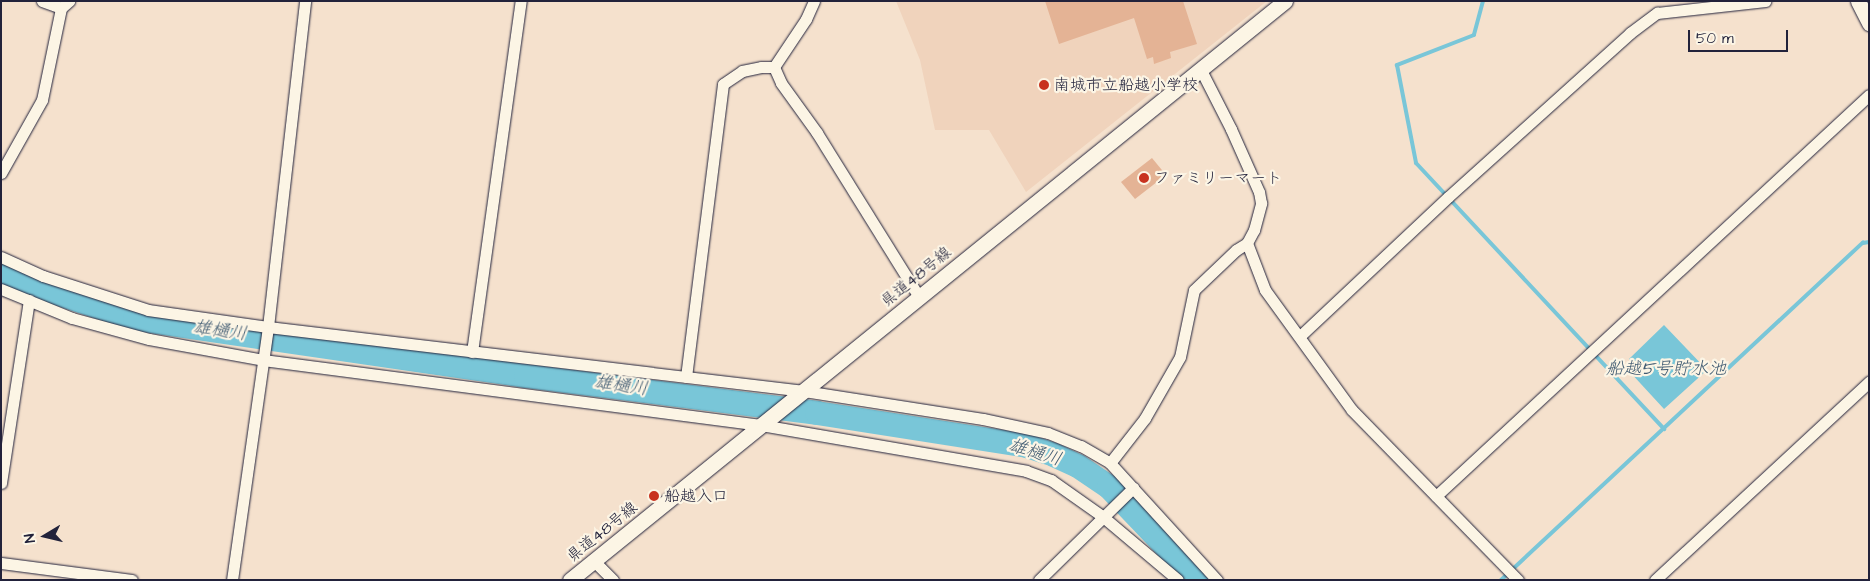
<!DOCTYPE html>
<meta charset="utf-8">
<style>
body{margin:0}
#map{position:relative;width:1870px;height:581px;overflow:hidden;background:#f5e1cd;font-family:"Architects Daughter","Klee One",sans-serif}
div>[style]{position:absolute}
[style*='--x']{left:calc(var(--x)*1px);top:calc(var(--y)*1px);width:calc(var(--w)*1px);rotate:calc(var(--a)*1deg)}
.built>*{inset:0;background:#f0d3bc}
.water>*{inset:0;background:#79c6d8}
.stream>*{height:4px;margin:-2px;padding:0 2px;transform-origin:2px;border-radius:2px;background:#79c6d8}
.river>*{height:24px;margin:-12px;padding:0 12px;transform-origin:12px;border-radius:12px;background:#79c6d8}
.building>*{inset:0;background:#e4b395}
.roads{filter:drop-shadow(0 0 1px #22223b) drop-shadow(0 0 1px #22223b)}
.street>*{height:11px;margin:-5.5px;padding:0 5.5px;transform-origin:5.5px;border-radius:5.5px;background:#fcf5e5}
.secondary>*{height:15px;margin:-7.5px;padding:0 7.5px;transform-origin:7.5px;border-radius:7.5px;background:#fcf5e5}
.dots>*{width:14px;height:14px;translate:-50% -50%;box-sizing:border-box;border:2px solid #fcf5e5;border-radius:50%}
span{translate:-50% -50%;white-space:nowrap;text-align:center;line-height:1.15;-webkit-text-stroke:4.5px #fcf5e5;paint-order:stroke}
.poi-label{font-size:16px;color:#22223b}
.left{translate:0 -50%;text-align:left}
.street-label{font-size:16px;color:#22223b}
.water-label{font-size:18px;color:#405b72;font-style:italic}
.frame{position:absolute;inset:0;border:2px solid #22223b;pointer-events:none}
.north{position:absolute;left:20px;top:511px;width:50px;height:50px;-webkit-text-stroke:4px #fcf5e5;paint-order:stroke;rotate:261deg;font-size:14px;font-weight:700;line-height:20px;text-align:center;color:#22223b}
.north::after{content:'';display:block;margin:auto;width:18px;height:22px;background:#22223b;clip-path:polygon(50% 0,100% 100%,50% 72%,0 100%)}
.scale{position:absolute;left:1688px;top:30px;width:100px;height:22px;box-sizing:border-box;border:2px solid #22223b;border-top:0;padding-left:6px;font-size:15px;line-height:18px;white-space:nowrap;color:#22223b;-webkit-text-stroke:4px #fcf5e5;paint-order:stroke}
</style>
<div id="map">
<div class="built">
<div style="clip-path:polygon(896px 1px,1267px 1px,1026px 192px,989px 130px,935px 130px,920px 60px)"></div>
</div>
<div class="water">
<div style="clip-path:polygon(1664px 325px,1707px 370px,1664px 409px,1629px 371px,1633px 363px,1629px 359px)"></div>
</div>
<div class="stream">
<div style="--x:1483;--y:1;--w:35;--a:105"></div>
<div style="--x:1474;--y:35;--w:83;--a:158.7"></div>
<div style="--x:1397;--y:65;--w:100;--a:79"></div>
<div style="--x:1416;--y:163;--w:364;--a:47"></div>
<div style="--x:1501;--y:580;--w:495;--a:-43"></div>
<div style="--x:1863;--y:243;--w:6;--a:-9"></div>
</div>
<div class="river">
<div style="--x:1;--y:275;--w:141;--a:18.2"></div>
<div style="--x:135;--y:319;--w:395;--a:8.3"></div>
<div style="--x:526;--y:376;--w:293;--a:7.2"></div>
<div style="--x:817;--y:413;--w:213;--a:8.9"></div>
<div style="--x:1027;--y:446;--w:28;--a:18"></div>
<div style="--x:1054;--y:455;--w:26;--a:25"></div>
<div style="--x:1078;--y:466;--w:37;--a:34"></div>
<div style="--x:1109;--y:487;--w:129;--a:46.3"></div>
</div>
<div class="building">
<div style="clip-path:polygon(1045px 1px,1183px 1px,1197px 44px,1170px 52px,1171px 58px,1154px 64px,1153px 57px,1147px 59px,1134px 18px,1059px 44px)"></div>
<div style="clip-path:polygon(1152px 158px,1166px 175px,1135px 199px,1121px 182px)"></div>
</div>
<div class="roads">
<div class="street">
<div style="--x:42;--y:1;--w:20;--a:20"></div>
<div style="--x:774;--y:67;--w:17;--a:66"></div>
<div style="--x:781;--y:83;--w:62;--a:54.2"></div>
<div style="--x:817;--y:133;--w:193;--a:58.1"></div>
<div style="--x:774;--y:67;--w:58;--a:-56.3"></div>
<div style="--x:806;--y:19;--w:20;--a:-66"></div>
<div style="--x:1;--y:173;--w:84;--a:-60.7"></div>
<div style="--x:42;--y:100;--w:94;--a:-78.3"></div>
<div style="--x:61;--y:8;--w:11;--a:-41"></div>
<div style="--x:1247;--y:243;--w:50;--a:69"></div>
<div style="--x:1265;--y:290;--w:148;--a:54.1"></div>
<div style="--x:1352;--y:410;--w:238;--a:45.7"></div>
<div style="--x:1;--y:257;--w:46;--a:24.3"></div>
<div style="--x:43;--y:276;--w:110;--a:17.9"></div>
<div style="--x:148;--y:310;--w:121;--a:8.1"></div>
<div style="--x:268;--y:327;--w:540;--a:6.81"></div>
<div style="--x:804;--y:391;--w:181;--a:8.9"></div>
<div style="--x:983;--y:419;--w:66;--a:12.2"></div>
<div style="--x:1048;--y:433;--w:35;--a:22"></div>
<div style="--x:1081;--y:446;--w:34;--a:30"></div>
<div style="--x:1110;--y:463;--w:159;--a:47.6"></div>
<div style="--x:1;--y:289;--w:77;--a:22.2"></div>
<div style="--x:72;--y:318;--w:80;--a:15.3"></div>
<div style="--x:149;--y:339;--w:116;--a:10.4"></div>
<div style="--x:263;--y:360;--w:502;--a:7.44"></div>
<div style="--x:761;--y:425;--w:269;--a:9.8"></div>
<div style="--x:1026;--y:471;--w:27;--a:20"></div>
<div style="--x:1051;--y:480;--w:62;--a:35.2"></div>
<div style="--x:1102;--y:516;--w:99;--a:40.1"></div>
<div style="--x:1300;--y:336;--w:203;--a:-43.2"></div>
<div style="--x:1448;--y:197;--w:245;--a:-42"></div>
<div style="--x:1630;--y:33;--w:34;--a:-37"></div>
<div style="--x:1657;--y:13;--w:109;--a:-6.3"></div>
<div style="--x:472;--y:352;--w:354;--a:-82.1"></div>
<div style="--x:686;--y:377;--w:295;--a:-82.8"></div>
<div style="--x:723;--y:84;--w:23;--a:-34"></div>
<div style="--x:742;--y:71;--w:19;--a:-12"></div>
<div style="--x:761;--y:67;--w:13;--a:0"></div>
<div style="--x:1110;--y:463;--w:57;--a:-52.1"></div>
<div style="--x:1145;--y:418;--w:70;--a:-60.2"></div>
<div style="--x:1180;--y:357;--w:68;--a:-78.2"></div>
<div style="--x:1194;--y:290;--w:58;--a:-43.6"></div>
<div style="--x:1236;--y:250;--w:13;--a:-32"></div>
<div style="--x:1247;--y:243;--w:15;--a:-62"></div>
<div style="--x:1254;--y:230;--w:28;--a:-75"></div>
<div style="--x:1261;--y:203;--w:11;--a:-100"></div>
<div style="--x:1259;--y:192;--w:69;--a:-114"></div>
<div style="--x:1231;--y:129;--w:66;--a:-117"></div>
<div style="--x:1;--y:483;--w:185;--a:-81.3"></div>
<div style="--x:1436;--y:496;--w:590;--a:-42.8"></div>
<div style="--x:594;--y:561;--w:27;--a:45"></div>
<div style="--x:1;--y:563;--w:132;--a:7.4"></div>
<div style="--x:232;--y:580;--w:256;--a:-81.9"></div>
<div style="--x:268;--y:327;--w:328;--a:-83.5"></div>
<div style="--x:1039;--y:580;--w:132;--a:-44.4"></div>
<div style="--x:1655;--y:580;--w:292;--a:-42.8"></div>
</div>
<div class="secondary">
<div style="--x:1858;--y:1;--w:25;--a:63"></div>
<div style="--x:570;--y:580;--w:920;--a:-39"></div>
</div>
</div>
<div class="dots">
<div style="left:1044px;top:85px;background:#c8321e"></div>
<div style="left:1144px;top:178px;background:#c8321e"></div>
<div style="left:654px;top:496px;background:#c8321e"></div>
</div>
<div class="poi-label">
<span class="left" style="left:1054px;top:85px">南城市立船越小学校</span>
<span class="left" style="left:1154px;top:178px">ファミリーマート</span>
<span class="left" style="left:664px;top:496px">船越入口</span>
</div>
<div class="street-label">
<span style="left:916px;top:277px;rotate:-39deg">県道48号線</span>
<span style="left:602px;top:532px;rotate:-39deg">県道48号線</span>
</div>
<div class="water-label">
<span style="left:220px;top:331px;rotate:8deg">雄樋川</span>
<span style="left:1666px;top:369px">船越5号貯水池</span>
<span style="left:621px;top:386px;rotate:8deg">雄樋川</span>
<span style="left:1035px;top:453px;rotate:17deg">雄樋川</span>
</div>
<div class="frame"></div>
<div class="north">N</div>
<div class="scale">50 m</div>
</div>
